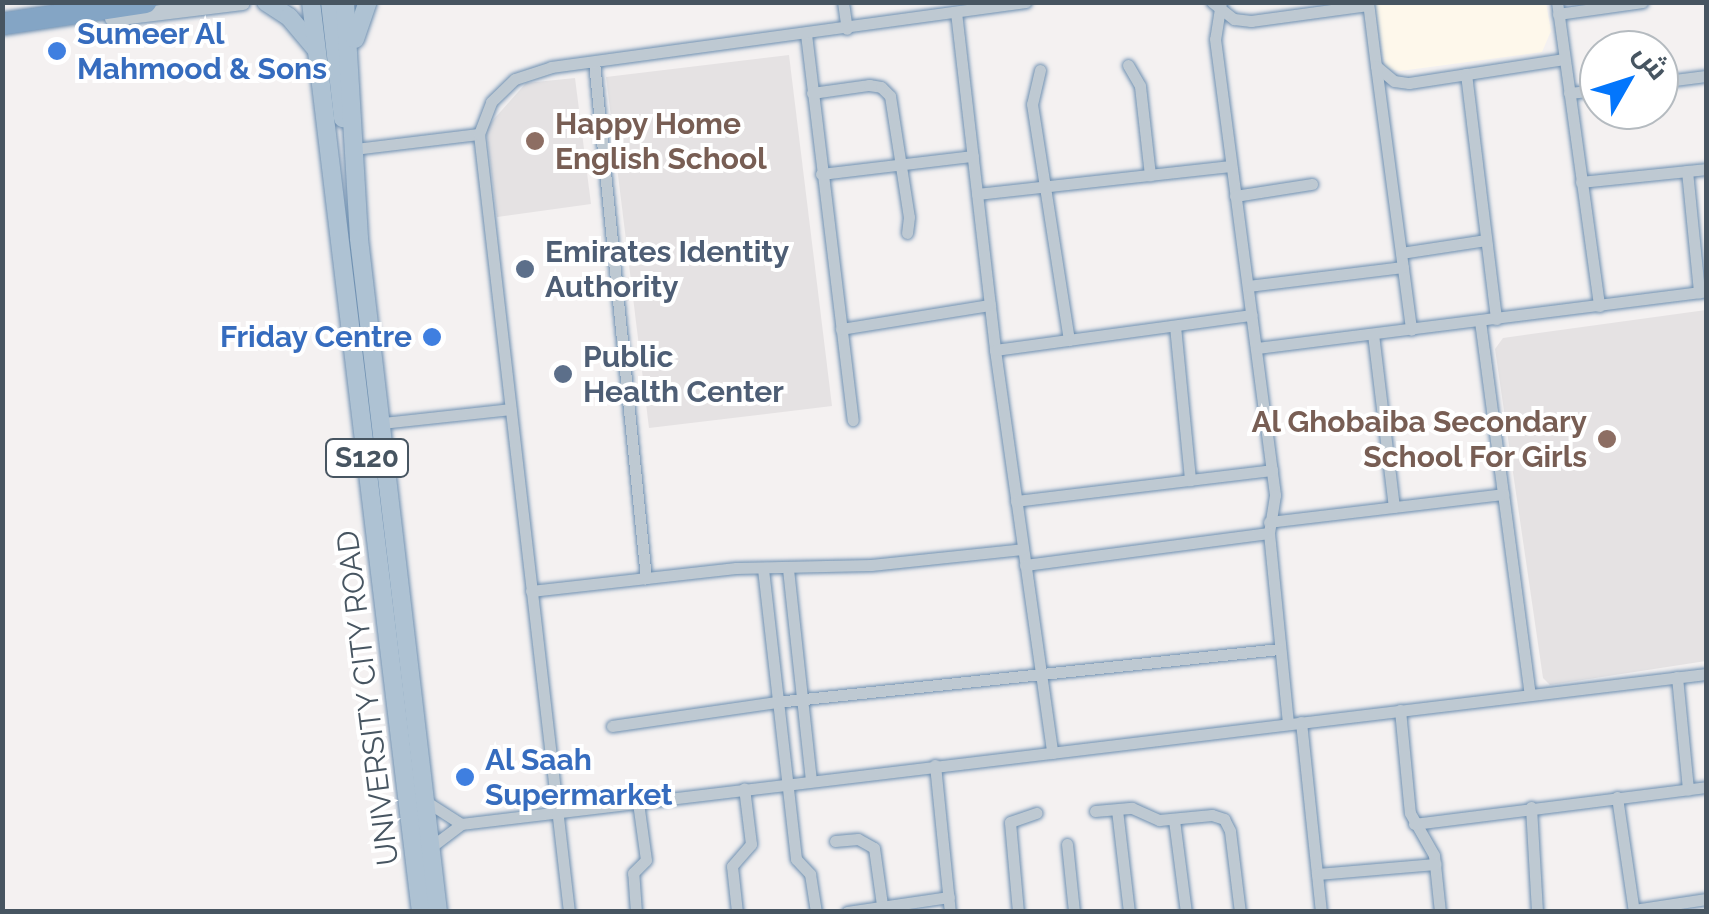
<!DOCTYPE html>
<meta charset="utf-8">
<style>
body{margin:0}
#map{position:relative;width:1709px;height:914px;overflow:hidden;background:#f4f1f1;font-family:Raleway,Cairo,sans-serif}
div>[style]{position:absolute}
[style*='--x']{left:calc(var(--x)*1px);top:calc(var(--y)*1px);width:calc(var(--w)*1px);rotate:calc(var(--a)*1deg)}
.commercial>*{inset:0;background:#fef8eb}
.education>*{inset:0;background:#e5e2e3}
.roads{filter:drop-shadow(0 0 2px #6f90b1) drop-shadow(0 0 2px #6f90b1)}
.minor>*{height:11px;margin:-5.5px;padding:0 5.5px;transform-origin:5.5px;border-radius:5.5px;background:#bec9d2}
.tertiary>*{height:15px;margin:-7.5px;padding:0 7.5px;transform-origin:7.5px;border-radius:7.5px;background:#bec9d2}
.primary>*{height:18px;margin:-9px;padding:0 9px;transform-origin:9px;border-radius:9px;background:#aec2d3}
.motorway>*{height:22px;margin:-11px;padding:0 11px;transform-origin:11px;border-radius:11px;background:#84a5c5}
.dots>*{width:28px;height:28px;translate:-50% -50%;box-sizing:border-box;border:5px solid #fff;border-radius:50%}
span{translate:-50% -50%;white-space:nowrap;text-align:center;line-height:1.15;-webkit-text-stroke:8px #fff;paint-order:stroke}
.shield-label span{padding:2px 8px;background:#fff;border:2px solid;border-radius:8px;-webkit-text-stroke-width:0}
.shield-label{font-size:28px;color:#475561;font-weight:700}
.shop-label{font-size:30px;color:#366cbe;font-weight:700}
.left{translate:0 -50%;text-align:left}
.right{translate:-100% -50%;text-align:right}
.education-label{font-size:30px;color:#785e54;font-weight:700}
.service-label{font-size:30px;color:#4e5e75;font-weight:700}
.street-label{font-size:30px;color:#475561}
.frame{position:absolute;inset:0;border:5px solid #475561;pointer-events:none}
.north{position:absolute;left:1579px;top:30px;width:100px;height:100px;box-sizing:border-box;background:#fff;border:2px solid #b5bbc0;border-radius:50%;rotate:51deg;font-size:28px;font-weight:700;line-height:40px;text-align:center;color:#475561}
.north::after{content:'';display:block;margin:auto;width:35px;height:45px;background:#0376fc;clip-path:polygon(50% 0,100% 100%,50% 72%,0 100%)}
</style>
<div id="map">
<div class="commercial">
<div style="clip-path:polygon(1375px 3px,1546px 3px,1551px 31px,1542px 52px,1400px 71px,1385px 68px)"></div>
</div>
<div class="education">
<div style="clip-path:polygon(789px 55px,832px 406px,649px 428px,606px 77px)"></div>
<div style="clip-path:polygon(575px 78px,591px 204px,497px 217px,486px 128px,526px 83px)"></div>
<div style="clip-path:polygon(1706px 310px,1706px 661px,1550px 685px,1543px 678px,1495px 349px,1503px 338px)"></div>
</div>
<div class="roads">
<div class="minor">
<div style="--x:843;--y:2;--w:27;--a:82"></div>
<div style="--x:1212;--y:2;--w:28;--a:38"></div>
<div style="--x:1234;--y:19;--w:17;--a:7"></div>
<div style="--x:1251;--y:21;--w:118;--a:-7.8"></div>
<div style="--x:1221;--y:2;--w:37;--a:99"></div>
<div style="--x:1215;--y:39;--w:460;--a:82.5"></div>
<div style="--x:1275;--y:495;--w:38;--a:99"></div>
<div style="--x:1269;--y:533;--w:192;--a:84.3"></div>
<div style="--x:1368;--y:2;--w:64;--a:82.9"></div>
<div style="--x:1376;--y:66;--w:23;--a:40"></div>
<div style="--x:1394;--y:81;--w:15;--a:8"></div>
<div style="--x:1409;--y:83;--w:157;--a:-8.8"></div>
<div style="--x:1557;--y:2;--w:307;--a:82.1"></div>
<div style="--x:956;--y:12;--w:340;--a:83.4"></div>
<div style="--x:995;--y:350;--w:407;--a:81.9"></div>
<div style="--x:1558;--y:14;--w:85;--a:-8.1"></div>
<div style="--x:806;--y:34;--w:389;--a:83.1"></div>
<div style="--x:594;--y:62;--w:519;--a:84.25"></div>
<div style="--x:1128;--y:65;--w:24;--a:60"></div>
<div style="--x:1140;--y:86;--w:90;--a:83.6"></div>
<div style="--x:1376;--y:66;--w:266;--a:82.4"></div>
<div style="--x:1040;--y:70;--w:35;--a:103"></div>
<div style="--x:1032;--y:104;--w:239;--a:81.1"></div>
<div style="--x:1466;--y:74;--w:247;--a:83"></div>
<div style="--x:1659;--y:82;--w:47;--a:-7.3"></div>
<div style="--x:812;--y:93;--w:58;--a:-8"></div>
<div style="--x:869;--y:85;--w:12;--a:9"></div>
<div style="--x:881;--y:87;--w:13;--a:45"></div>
<div style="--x:890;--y:96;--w:122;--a:81.1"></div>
<div style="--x:909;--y:217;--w:16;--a:97"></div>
<div style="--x:1569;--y:93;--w:30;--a:-6"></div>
<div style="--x:355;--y:149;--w:125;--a:-6.9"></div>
<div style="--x:1687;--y:171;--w:122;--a:84.3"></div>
<div style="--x:821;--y:174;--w:153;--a:-6.8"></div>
<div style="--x:1581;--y:182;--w:126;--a:-5.9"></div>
<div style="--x:977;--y:194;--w:255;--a:-6.3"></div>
<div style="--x:1235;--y:196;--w:78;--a:-8.9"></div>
<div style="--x:1401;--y:253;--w:86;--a:-8.7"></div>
<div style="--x:1248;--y:286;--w:156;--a:-7"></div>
<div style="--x:1480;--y:321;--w:376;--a:82.4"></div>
<div style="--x:1175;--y:326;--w:155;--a:84.4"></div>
<div style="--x:841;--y:329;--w:151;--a:-9.2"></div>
<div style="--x:1373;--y:334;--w:174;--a:83.1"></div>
<div style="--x:1257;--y:348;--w:453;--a:-7.2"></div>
<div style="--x:995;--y:350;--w:259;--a:-7.8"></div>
<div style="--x:382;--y:423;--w:129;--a:-6.2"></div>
<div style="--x:1016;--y:501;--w:258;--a:-6.9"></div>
<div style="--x:1269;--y:522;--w:236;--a:-6.8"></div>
<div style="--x:1025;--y:565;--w:246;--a:-7.5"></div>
<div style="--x:763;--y:569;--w:292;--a:83.5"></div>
<div style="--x:796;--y:859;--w:21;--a:47"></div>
<div style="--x:810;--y:874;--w:38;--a:81"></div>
<div style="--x:788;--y:569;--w:212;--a:83.8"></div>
<div style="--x:531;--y:591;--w:206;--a:-6.4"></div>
<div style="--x:736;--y:568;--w:135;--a:-1.3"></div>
<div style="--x:871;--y:565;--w:152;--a:-6"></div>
<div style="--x:1677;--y:677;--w:113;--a:84.4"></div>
<div style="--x:1400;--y:710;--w:103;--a:84.5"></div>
<div style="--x:1410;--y:813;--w:48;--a:60.3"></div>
<div style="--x:1434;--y:855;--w:57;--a:84"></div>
<div style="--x:1301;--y:722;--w:191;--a:84"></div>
<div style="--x:612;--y:726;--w:166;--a:-8.3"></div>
<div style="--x:776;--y:702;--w:506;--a:-6.01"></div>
<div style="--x:935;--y:765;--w:148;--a:84.2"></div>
<div style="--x:1617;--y:797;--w:116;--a:81.6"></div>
<div style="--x:427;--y:802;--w:40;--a:32.9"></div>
<div style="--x:1531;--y:807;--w:105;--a:86.7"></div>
<div style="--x:1117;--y:810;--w:103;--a:83.3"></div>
<div style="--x:1095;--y:811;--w:37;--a:-5"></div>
<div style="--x:1132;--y:808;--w:30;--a:24"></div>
<div style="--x:1159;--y:820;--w:53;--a:-5.4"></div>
<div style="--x:1212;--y:815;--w:13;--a:18"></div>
<div style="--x:1224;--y:819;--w:13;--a:63"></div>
<div style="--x:1230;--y:831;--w:82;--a:83"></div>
<div style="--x:1174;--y:820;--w:93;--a:82.6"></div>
<div style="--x:1414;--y:824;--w:294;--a:-7.2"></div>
<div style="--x:835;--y:841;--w:23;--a:-5"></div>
<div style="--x:858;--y:839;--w:18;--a:29"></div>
<div style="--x:874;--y:848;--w:65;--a:82"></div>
<div style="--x:1067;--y:844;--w:68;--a:84.1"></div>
<div style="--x:431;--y:847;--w:38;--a:-37"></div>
<div style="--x:461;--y:824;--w:1254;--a:-6.87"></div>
<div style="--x:1317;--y:874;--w:119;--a:-4.8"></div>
<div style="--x:1634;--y:910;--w:73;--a:-8.7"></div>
<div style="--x:569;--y:912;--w:783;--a:-96.6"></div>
<div style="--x:479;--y:134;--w:34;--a:-69"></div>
<div style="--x:491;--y:102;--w:33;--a:-44"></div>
<div style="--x:515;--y:79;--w:38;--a:-18"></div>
<div style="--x:551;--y:67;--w:479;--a:-7.8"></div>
<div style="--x:636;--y:912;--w:39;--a:-94"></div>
<div style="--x:633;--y:873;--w:18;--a:-45"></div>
<div style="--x:646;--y:860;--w:59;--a:-97.9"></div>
<div style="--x:737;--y:912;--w:46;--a:-96.2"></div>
<div style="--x:732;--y:866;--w:29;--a:-49"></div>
<div style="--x:751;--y:844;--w:56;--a:-97.1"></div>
<div style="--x:847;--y:912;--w:103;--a:-8.4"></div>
<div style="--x:1018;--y:912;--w:90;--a:-95.1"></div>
<div style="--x:1010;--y:822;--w:28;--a:-19"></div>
</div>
<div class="tertiary">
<div style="--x:112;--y:18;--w:131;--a:-7"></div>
</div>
<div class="primary">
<div style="--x:266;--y:2;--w:27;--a:33"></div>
<div style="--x:289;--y:17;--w:42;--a:49.8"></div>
<div style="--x:311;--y:2;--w:917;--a:83.11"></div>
<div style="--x:330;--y:2;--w:117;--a:83.6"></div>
<div style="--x:345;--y:2;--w:237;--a:86.6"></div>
<div style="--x:359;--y:239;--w:678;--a:83.3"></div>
<div style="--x:355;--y:39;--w:39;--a:-71"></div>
</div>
<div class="motorway">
<div style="--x:2;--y:24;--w:145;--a:-8.7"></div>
</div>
</div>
<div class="dots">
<div style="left:57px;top:51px;background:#3f7fe0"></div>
<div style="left:535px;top:141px;background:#8d6e63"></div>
<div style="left:525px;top:269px;background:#5c6f8a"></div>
<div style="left:432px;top:337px;background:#3f7fe0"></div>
<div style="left:563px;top:374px;background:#5c6f8a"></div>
<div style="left:1607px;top:439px;background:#8d6e63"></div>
<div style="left:465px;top:777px;background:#3f7fe0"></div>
</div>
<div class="shield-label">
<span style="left:367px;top:458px">S120</span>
</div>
<div class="shop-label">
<span class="left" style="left:77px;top:51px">Sumeer Al<br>Mahmood &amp; Sons</span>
<span class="right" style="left:412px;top:337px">Friday Centre</span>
<span class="left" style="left:485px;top:777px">Al Saah<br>Supermarket</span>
</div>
<div class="education-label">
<span class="left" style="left:555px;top:141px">Happy Home<br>English School</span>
<span class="right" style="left:1587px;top:439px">Al Ghobaiba Secondary<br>School For Girls</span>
</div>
<div class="service-label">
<span class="left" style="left:545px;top:269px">Emirates Identity<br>Authority</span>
<span class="left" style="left:583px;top:374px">Public<br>Health Center</span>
</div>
<div class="street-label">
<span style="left:368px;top:698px;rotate:-97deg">UNIVERSITY CITY ROAD</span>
</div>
<div class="frame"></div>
<div class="north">ش</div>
</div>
